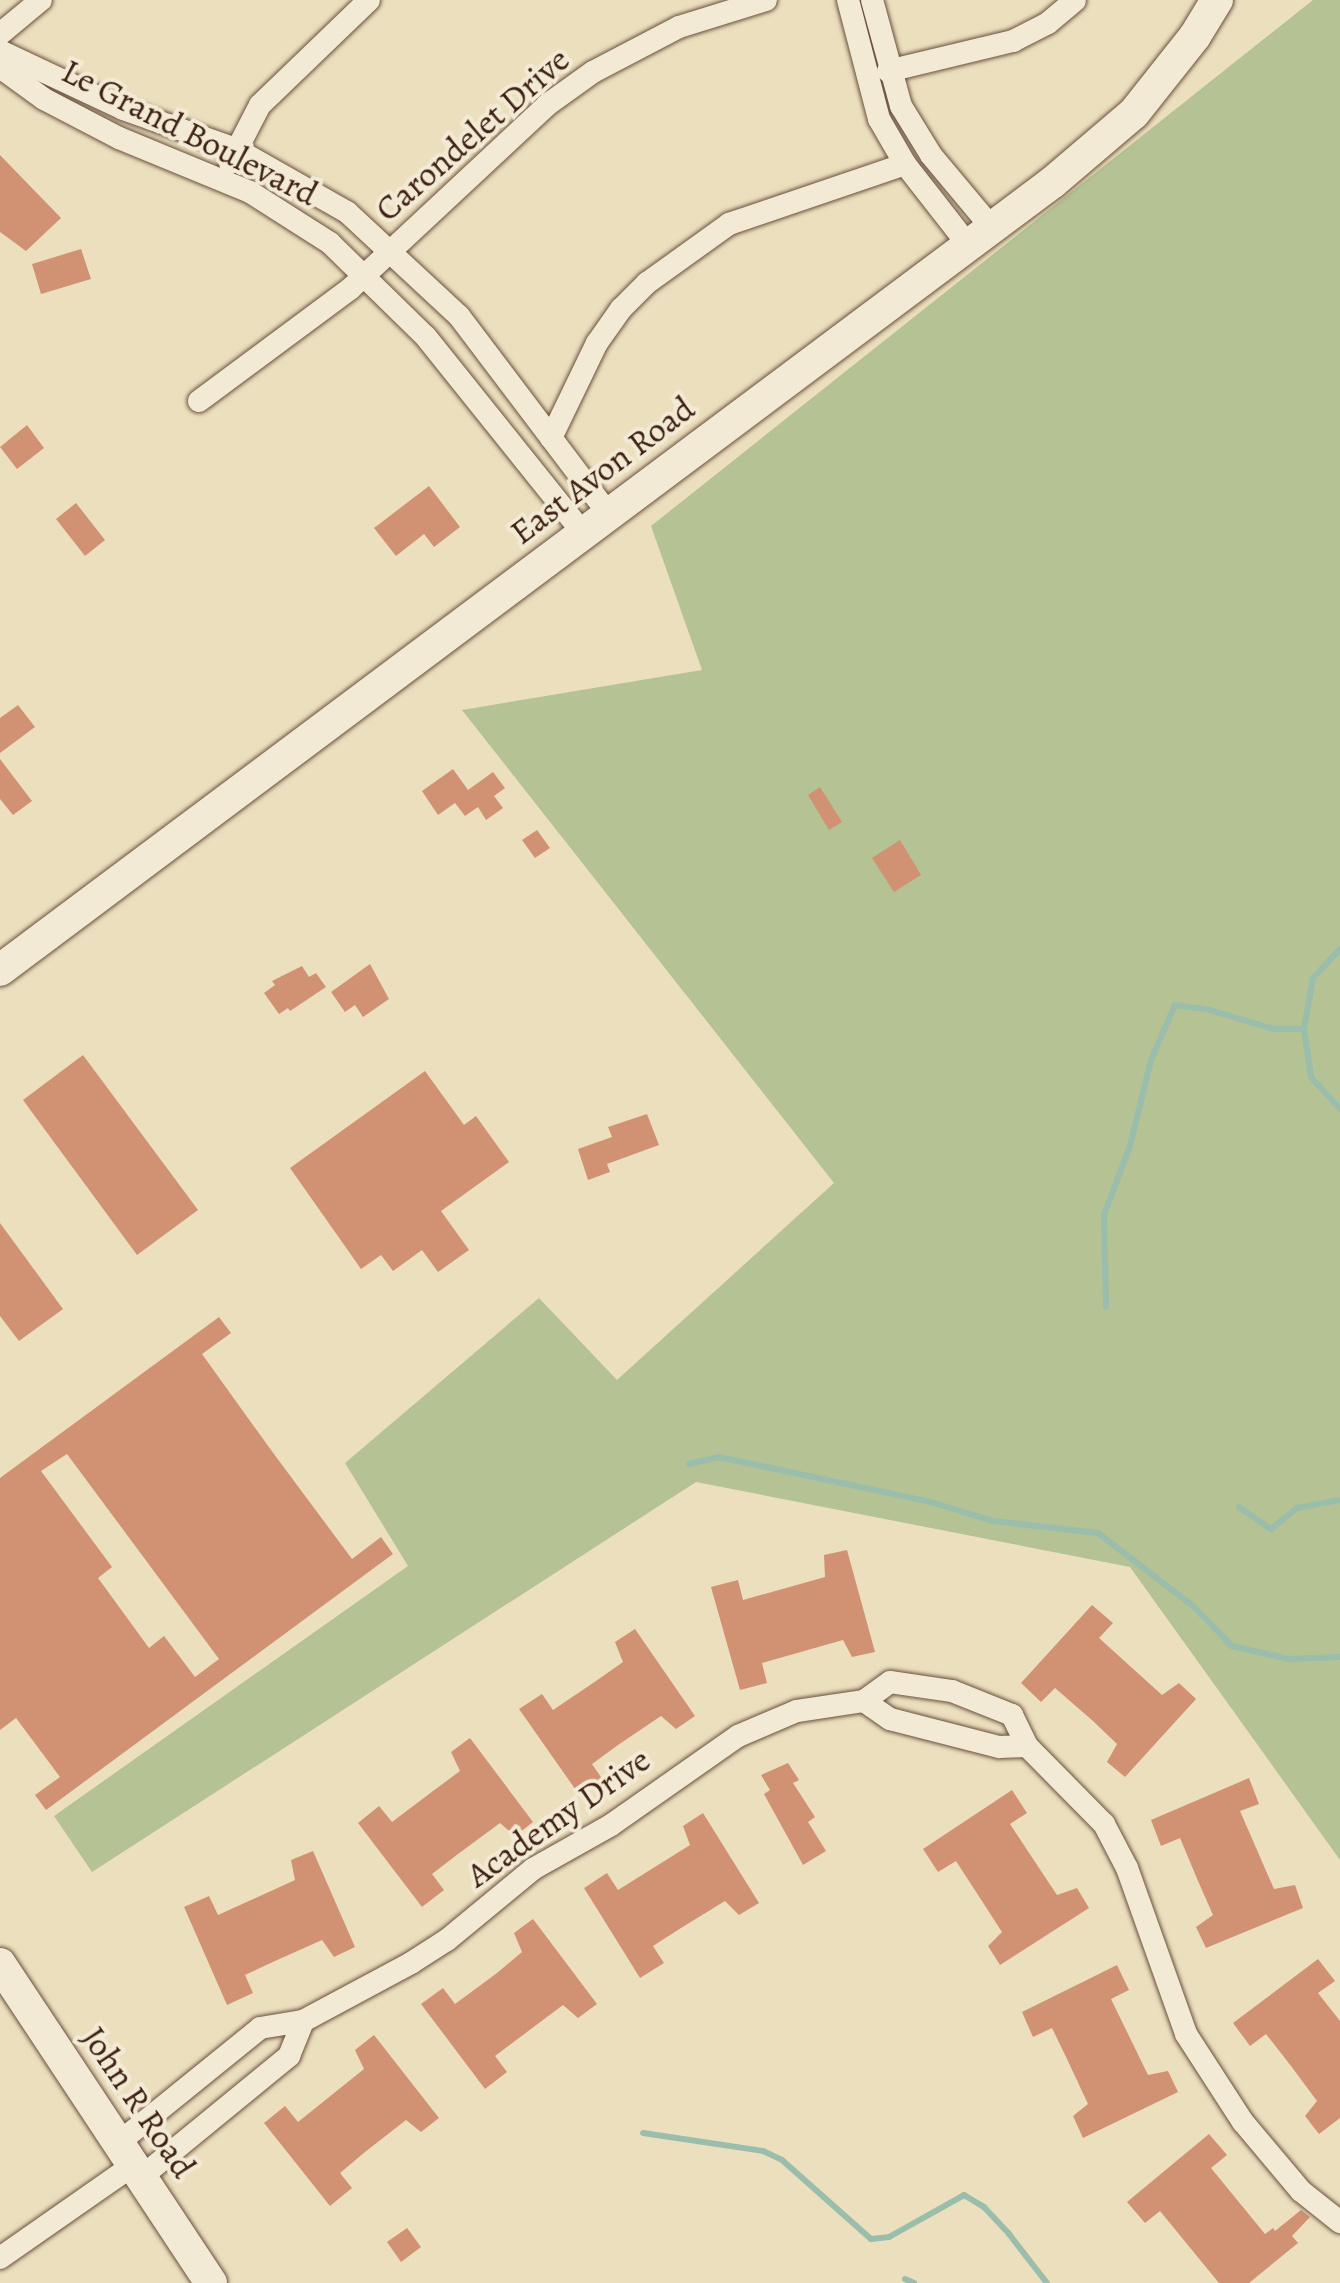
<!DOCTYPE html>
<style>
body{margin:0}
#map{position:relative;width:1340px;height:2283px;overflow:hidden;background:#ecdfbe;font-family:Alegreya,serif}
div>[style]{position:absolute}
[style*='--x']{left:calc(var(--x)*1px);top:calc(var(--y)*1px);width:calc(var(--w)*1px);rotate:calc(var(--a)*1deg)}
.green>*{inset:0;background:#b4c294}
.stream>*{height:6px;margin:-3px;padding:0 3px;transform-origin:3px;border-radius:3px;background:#9abdac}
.building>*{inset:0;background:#d19274}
.roads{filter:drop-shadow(0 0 2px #69503d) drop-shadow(0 0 2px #69503d)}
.street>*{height:22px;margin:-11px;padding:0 11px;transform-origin:11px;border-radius:11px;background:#f3ead5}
.secondary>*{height:32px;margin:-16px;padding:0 16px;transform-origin:16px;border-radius:16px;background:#f3ead5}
span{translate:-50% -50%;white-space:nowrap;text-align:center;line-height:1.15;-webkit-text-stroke:8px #f3ead5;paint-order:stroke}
.street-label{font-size:35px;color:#3d2112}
</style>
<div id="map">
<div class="green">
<div style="clip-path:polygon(1313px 0,1340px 0,1340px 1860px,1130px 1567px,696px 1482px,92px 1872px,54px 1816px,408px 1566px,345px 1463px,539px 1298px,617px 1380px,834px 1183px,462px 710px,702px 670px,651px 526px)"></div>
</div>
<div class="stream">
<div style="--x:1340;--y:949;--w:40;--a:133"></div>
<div style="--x:1313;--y:978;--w:52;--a:100"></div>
<div style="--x:1304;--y:1029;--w:49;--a:81.7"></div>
<div style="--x:1311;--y:1077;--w:43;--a:47.8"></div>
<div style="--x:1106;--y:1307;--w:92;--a:-91.2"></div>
<div style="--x:1104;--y:1215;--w:74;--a:-69.4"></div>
<div style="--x:1130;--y:1146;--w:89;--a:-76.3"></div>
<div style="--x:1151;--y:1060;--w:60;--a:-66.4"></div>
<div style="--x:1175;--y:1005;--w:35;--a:8"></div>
<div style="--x:1210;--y:1010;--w:66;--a:16.8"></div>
<div style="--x:1273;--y:1029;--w:31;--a:0"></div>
<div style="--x:689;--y:1464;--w:31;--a:-13"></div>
<div style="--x:719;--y:1457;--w:217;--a:12"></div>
<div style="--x:931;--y:1502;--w:65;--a:17"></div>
<div style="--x:993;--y:1521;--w:106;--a:6.5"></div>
<div style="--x:1098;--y:1533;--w:120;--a:37.5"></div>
<div style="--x:1193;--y:1606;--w:56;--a:45.7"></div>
<div style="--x:1232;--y:1646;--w:58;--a:12.8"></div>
<div style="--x:1289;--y:1659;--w:51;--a:-2.2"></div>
<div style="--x:1239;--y:1507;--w:39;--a:35"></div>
<div style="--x:1271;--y:1529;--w:33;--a:-39"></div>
<div style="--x:1297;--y:1508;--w:44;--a:-10.5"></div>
<div style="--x:643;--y:2133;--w:121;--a:8.5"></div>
<div style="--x:763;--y:2151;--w:21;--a:25"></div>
<div style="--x:782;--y:2160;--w:119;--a:41.6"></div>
<div style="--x:871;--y:2239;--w:18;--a:-6"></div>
<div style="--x:889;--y:2237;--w:86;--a:-29.2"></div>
<div style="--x:964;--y:2195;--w:23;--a:31"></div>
<div style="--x:984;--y:2207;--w:37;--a:47"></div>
<div style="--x:1009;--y:2234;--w:62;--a:52.2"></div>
<div style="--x:905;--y:2279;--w:10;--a:24"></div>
</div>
<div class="building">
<div style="clip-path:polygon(0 155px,61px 218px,26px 251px,0 232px)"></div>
<div style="clip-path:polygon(81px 249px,91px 279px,41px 294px,32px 264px)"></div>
<div style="clip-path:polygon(27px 425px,44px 448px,17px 469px,0 447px)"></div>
<div style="clip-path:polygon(429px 486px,460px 527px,434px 547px,424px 534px,396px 556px,374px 528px)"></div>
<div style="clip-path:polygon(76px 503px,105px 540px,85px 556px,56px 519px)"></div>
<div style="clip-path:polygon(18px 705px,35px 727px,0 753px,0 718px)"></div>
<div style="clip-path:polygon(0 759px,32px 801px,13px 815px,0 799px)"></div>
<div style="clip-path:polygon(453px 769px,468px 790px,493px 772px,505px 788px,494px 796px,503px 808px,486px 820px,478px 807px,465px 816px,455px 803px,438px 815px,422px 791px)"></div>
<div style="clip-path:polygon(820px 787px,842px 822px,829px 830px,808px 795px)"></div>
<div style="clip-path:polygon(537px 830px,550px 848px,535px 858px,522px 840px)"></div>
<div style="clip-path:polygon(900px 840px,921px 875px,894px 892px,872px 858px)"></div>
<div style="clip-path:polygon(370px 964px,389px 999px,363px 1017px,355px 1005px,345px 1012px,331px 992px)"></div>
<div style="clip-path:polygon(302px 966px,309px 977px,316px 973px,326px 987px,290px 1011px,288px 1008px,279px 1014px,264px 993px,275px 985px,272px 981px)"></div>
<div style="clip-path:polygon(83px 1055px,198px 1210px,137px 1255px,23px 1100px)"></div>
<div style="clip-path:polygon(425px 1071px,464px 1125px,476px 1116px,509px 1162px,441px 1211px,469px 1250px,438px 1272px,422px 1250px,393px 1271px,381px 1255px,361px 1269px,290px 1168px)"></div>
<div style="clip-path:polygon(647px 1114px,659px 1145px,607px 1164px,610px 1172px,588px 1180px,578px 1149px,612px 1137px,608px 1127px)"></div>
<div style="clip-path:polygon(0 1223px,63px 1309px,19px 1341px,0 1316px)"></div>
<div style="clip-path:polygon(evenodd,219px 1317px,231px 1333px,202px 1354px,271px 1450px,352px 1559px,381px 1537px,393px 1554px,46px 1810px,35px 1795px,60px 1777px,16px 1718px,0 1730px,0 1478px,219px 1317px,67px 1454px,219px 1659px,195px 1677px,164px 1636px,149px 1648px,98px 1578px,112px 1567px,41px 1471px,67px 1454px)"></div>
<div style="clip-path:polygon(847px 1550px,875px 1652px,852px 1657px,843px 1640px,762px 1663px,767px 1683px,740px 1690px,711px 1587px,738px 1580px,743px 1600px,825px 1577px,824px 1555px)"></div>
<div style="clip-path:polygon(1092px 1605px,1113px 1623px,1099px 1638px,1162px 1695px,1179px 1683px,1196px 1699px,1125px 1777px,1107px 1762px,1117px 1744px,1093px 1721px,1055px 1688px,1041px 1702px,1021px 1683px)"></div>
<div style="clip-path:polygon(635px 1629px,695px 1716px,676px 1729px,661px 1716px,618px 1745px,592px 1764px,603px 1780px,580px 1796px,519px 1709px,542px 1694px,553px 1710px,596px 1681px,623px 1662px,615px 1642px)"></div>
<div style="clip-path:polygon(470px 1738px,533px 1822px,515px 1836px,500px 1823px,458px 1854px,432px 1874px,444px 1890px,422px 1907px,358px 1823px,379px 1806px,392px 1822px,433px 1791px,460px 1771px,451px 1752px)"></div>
<div style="clip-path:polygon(788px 1763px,799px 1780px,793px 1783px,815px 1817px,808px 1822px,826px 1851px,803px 1865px,764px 1794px,770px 1790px,761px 1775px)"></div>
<div style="clip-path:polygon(1249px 1778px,1259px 1804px,1240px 1811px,1274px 1889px,1295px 1885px,1303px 1908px,1206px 1948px,1196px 1927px,1213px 1915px,1198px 1881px,1180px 1838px,1161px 1846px,1151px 1820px)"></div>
<div style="clip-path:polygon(1012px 1790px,1027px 1813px,1010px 1824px,1039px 1868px,1057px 1895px,1077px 1888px,1089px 1908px,1000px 1965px,988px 1946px,1002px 1932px,956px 1861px,938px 1872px,923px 1849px)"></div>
<div style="clip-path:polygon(703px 1813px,759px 1903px,739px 1915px,725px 1901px,681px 1928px,653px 1946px,664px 1963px,640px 1978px,584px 1888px,607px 1873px,618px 1890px,690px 1845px,683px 1826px)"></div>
<div style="clip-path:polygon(313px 1851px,355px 1947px,334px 1957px,322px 1940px,275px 1961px,245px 1975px,253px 1993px,227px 2005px,184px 1907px,209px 1896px,218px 1915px,295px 1880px,291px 1860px)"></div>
<div style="clip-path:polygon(533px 1919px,597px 2004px,578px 2018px,563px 2005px,495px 2056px,507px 2072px,485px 2089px,421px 2004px,443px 1988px,455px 2004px,497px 1973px,522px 1952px,514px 1933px)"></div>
<div style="clip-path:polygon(1318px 1959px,1335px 1981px,1318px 1993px,1340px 2021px,1340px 2118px,1319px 2134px,1305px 2116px,1317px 2101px,1291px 2066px,1266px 2034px,1250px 2046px,1233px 2023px)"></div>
<div style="clip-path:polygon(1117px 1965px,1129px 1990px,1111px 1999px,1148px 2075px,1168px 2071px,1178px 2092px,1083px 2138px,1073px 2116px,1088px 2104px,1067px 2059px,1052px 2028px,1033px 2037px,1022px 2012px)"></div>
<div style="clip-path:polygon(374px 2035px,439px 2118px,421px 2132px,406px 2120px,365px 2152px,340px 2173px,352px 2188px,330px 2206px,264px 2123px,285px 2106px,298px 2122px,364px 2069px,355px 2050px)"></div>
<div style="clip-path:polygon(1209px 2134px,1227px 2155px,1211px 2168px,1265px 2234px,1273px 2228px,1275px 2231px,1301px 2210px,1310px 2217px,1292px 2236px,1298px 2243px,1249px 2283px,1219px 2283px,1160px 2211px,1145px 2223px,1127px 2202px)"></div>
<div style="clip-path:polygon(407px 2228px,421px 2247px,401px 2262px,387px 2242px)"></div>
</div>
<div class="roads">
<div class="street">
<div style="--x:848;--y:0;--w:123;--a:75.4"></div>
<div style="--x:879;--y:119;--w:52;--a:60"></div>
<div style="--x:905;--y:164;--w:104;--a:52"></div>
<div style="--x:872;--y:0;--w:110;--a:74.7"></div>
<div style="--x:901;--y:106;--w:57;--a:58.5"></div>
<div style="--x:931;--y:155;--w:95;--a:50.1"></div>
<div style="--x:0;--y:34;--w:53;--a:-39.7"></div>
<div style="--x:0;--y:51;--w:136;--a:25.2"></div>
<div style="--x:123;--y:109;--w:120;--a:19.5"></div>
<div style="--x:236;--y:149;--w:128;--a:29.6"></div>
<div style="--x:347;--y:212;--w:153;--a:42.9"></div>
<div style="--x:459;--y:316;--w:248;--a:52.9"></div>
<div style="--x:0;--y:67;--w:54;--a:36"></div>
<div style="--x:44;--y:99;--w:85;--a:27.5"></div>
<div style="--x:119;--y:138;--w:142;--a:22.4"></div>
<div style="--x:250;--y:192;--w:95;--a:32.5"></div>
<div style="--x:330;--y:243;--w:134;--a:44.4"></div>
<div style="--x:426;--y:337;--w:251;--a:51.3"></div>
<div style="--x:888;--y:71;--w:129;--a:-13.5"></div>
<div style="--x:1013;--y:41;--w:39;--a:-27"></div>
<div style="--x:1048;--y:23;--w:35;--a:-40"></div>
<div style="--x:230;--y:163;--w:65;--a:-62.7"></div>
<div style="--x:260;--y:105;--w:151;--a:-43.9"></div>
<div style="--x:199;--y:401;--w:189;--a:-36.6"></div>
<div style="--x:351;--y:288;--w:268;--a:-43"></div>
<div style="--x:547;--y:105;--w:57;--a:-35.7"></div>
<div style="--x:593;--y:72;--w:97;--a:-27.6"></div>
<div style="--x:679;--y:27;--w:91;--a:-17.2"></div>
<div style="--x:551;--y:438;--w:106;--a:-64.2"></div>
<div style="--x:597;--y:343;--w:42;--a:-54.8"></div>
<div style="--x:621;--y:309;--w:37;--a:-45"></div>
<div style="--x:647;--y:283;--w:101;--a:-35.7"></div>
<div style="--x:729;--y:224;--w:186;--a:-18.8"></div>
<div style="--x:864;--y:1701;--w:32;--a:35"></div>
<div style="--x:890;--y:1719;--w:113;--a:14.4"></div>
<div style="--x:999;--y:1747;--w:28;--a:-2"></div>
<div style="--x:117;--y:2144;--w:184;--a:-39"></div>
<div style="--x:260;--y:2028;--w:44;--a:-9.2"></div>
<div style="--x:303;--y:2021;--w:123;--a:-28.2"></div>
<div style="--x:411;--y:1963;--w:43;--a:-32.6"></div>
<div style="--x:447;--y:1940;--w:112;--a:-39.5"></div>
<div style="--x:533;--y:1869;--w:90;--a:-29.4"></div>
<div style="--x:611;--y:1825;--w:155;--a:-35"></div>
<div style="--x:738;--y:1736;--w:64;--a:-23"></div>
<div style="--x:797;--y:1711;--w:68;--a:-8.5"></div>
<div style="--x:864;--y:1701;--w:32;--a:-36"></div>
<div style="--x:890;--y:1682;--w:63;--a:8.3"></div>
<div style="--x:952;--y:1691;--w:65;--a:21.8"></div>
<div style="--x:1012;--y:1715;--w:34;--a:64"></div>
<div style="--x:1027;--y:1746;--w:110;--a:45.4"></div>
<div style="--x:1104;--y:1824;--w:50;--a:62.4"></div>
<div style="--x:1127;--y:1868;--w:176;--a:70.4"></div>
<div style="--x:1186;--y:2034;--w:105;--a:57.1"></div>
<div style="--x:1243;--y:2122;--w:90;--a:50"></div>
<div style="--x:1301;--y:2191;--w:50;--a:38.5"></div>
<div style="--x:140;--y:2178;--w:193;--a:-39.3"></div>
<div style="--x:289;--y:2056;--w:38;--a:-68"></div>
<div style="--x:0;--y:2258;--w:161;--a:-34.9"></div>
</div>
<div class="secondary">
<div style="--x:0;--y:970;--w:1315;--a:-36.81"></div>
<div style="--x:1053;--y:182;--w:106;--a:-40.4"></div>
<div style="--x:1134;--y:113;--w:98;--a:-51.6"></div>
<div style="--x:1195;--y:36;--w:42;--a:-58.6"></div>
<div style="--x:0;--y:1964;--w:382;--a:56.5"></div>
</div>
</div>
<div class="street-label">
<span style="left:190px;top:132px;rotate:27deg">Le Grand Boulevard</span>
<span style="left:472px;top:134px;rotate:-41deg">Carondelet Drive</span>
<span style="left:602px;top:470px;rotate:-37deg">East Avon Road</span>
<span style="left:558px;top:1817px;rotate:-35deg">Academy Drive</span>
<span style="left:139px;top:2102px;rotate:56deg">John R Road</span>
</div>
</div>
